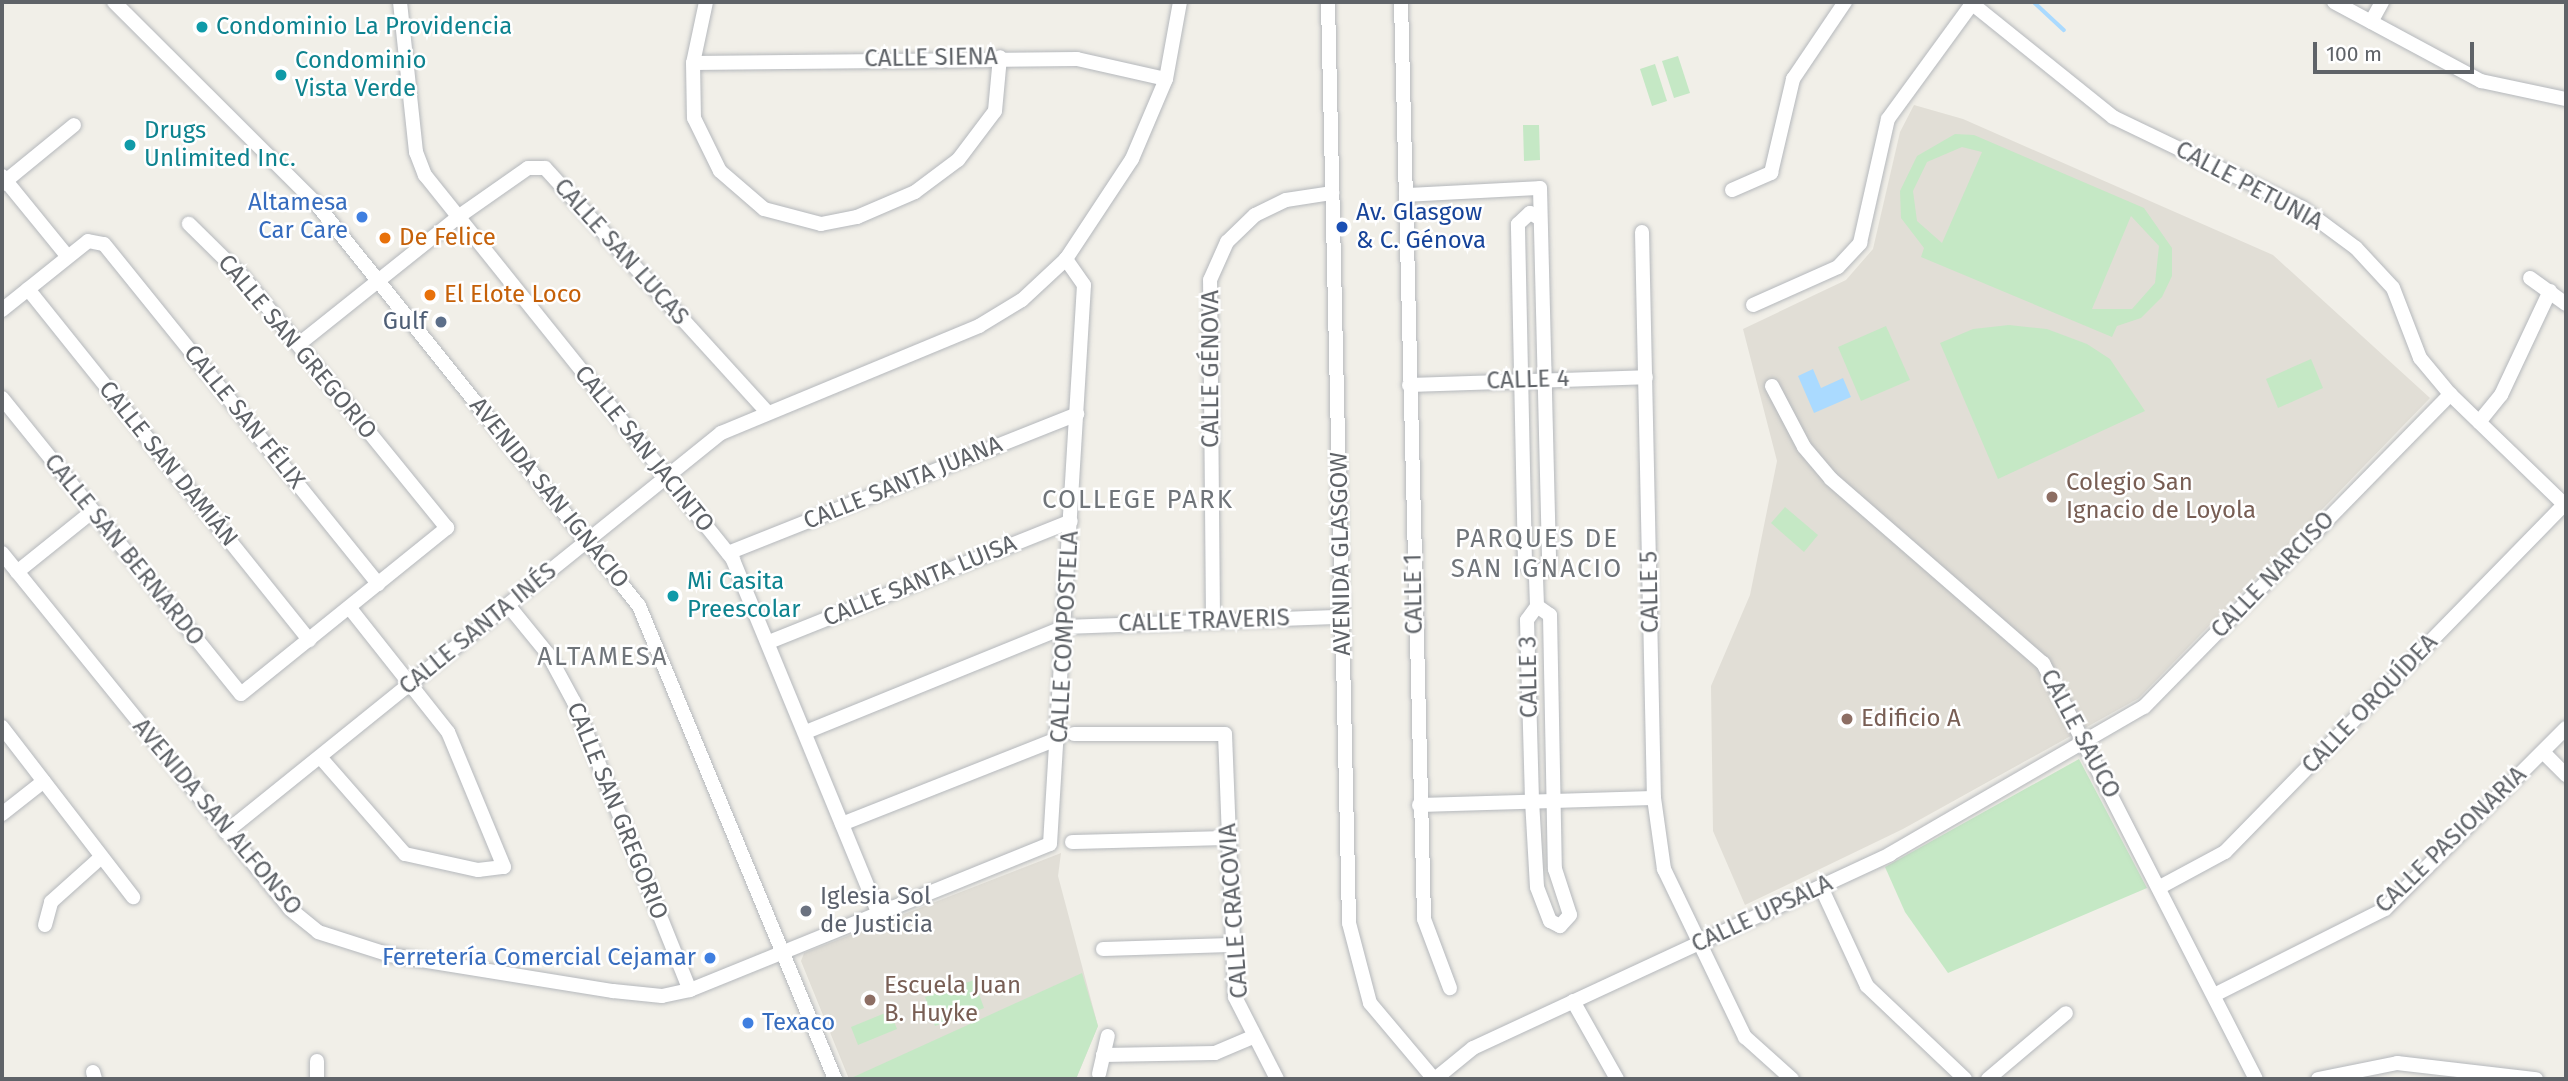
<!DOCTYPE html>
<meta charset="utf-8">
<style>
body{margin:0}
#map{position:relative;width:2568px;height:1081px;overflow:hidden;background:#f1efe8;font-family:"Fira Sans",sans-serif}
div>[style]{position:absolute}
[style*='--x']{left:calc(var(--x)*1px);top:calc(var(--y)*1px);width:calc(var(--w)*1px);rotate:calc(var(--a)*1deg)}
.education>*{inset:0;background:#e1ded6}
.green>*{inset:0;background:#c5e8c5}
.water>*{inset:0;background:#aadaff}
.stream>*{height:3.5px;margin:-1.75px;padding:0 1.75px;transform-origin:1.75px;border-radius:1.75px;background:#aadaff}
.roads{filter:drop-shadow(0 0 2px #b5b8bc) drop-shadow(0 0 2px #b5b8bc)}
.minor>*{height:14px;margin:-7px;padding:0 7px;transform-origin:7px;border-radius:7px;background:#fff}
.dots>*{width:19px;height:19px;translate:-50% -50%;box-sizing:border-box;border:4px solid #fff;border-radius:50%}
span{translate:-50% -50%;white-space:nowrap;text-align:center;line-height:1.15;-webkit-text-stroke:5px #fff;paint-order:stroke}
.culture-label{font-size:24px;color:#0d838f}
.left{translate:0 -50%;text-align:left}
.street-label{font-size:24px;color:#5f6368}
.shop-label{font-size:24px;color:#366cbe}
.right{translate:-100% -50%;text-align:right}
.transit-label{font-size:24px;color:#164399}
.food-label{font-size:24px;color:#c56008}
.service-label{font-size:24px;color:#4e5e75}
.education-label{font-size:24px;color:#785e54}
.worship-label{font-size:24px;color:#5b616d}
.neighbourhood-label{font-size:26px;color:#70757a;letter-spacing:2px}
.frame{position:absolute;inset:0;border:4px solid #5f6368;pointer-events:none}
.scale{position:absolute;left:2313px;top:42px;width:161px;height:32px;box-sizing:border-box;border:4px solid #5f6368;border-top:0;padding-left:9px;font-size:21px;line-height:24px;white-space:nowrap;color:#5f6368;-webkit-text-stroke:5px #fff;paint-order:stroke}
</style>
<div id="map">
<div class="education">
<div style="clip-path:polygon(1914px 105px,1963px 119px,2273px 255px,2430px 398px,2139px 698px,1903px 829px,1745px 905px,1713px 831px,1711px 686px,1750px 595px,1777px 461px,1743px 329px,1846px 280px,1873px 249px,1900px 132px)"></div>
<div style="clip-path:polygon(1061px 853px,1058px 876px,1098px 1026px,1076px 1079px,849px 1079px,801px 961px,804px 953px)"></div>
</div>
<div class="green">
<div style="clip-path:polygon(1678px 56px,1690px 93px,1674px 98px,1662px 61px)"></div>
<div style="clip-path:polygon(1655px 64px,1667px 101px,1652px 106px,1640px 69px)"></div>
<div style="clip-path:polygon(1523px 125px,1539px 125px,1540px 160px,1524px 161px)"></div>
<div style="clip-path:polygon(evenodd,1955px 134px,1974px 135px,2144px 208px,2172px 248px,2172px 276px,2162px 297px,2141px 318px,2117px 326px,2112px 337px,1921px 257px,1924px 248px,1901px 218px,1900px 191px,1917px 156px,1955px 134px,1962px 147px,1982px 152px,1942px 243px,1917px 221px,1913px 191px,1927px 162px,1962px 147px,1955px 134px,2131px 216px,2159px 246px,2155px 283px,2132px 309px,2092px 309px,2131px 216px)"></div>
<div style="clip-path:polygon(2009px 325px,2047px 329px,2087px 344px,2110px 359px,2145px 411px,1998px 479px,1940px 343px,1973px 329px)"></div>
<div style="clip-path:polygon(1886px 326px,1910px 380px,1861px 401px,1838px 347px)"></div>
<div style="clip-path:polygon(2311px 359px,2323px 388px,2278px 408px,2266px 379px)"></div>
<div style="clip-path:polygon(1785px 507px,1818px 535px,1804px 552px,1771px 523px)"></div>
<div style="clip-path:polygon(2079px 759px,2147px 888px,1948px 973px,1905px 912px,1885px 867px)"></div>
<div style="clip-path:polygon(1082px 973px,1098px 1026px,1076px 1079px,849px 1079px)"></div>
<div style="clip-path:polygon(974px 980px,984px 1008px,935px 1026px,925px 997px)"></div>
<div style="clip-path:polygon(890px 1011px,897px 1029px,858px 1045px,851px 1027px)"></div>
</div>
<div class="water">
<div style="clip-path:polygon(1813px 369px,1821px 388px,1843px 378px,1851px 397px,1814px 413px,1798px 376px)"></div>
</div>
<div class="stream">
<div style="--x:2034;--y:2;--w:41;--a:43"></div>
</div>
<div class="roads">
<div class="minor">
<div style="--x:114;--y:2;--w:282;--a:44.9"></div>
<div style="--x:314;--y:201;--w:519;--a:51.25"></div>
<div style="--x:639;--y:606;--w:512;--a:67.49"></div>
<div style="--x:400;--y:2;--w:151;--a:83.9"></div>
<div style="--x:416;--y:152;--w:25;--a:69"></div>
<div style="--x:425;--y:175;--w:493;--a:51.3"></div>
<div style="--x:733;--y:560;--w:384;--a:67.6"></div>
<div style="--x:706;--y:2;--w:62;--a:102"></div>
<div style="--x:693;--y:63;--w:55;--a:89"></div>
<div style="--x:694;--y:118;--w:59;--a:63.9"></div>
<div style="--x:720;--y:171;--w:58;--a:40.8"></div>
<div style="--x:764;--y:209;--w:59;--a:14.7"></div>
<div style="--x:821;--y:224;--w:37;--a:-11"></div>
<div style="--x:857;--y:217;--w:63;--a:-23.3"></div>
<div style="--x:915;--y:192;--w:54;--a:-36.7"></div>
<div style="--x:958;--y:160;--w:61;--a:-52.9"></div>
<div style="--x:995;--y:111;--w:54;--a:-84.7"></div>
<div style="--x:1328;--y:2;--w:921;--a:88.69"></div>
<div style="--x:1349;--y:923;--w:83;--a:75.3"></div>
<div style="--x:1370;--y:1003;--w:99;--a:49.9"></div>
<div style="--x:1401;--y:2;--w:917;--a:88.56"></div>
<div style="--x:1424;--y:919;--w:74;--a:69.4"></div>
<div style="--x:1970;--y:2;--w:184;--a:38.8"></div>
<div style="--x:2113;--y:117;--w:210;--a:25.7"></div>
<div style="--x:2302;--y:208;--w:67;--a:36.5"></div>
<div style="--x:2356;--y:248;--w:54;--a:47.2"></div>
<div style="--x:2393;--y:288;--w:75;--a:68.9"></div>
<div style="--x:2420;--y:358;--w:47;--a:50.2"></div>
<div style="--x:2450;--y:394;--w:161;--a:44"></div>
<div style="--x:2334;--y:2;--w:167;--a:28.3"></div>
<div style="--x:2481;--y:81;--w:87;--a:12"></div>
<div style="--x:2371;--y:22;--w:23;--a:-61"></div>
<div style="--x:693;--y:63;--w:384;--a:-0.6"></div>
<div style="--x:1077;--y:59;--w:91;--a:12.7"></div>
<div style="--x:2;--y:176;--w:104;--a:50.8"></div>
<div style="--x:2;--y:184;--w:93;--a:-39.3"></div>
<div style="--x:1732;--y:190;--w:43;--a:-23.6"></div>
<div style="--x:1771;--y:173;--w:97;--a:-76.8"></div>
<div style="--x:1793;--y:79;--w:93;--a:-56"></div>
<div style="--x:1406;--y:195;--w:134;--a:-3"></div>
<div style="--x:1540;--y:188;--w:377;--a:88.6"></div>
<div style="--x:1549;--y:565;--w:16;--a:142"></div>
<div style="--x:1642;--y:232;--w:566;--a:88.79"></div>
<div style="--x:1654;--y:798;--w:72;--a:82"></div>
<div style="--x:1664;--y:869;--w:187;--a:64.3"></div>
<div style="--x:1745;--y:1037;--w:63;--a:41.8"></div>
<div style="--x:2530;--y:278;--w:44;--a:35.8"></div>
<div style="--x:28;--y:289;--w:450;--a:51.3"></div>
<div style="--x:1753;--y:305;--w:93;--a:-24.1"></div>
<div style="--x:1838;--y:267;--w:33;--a:-47"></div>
<div style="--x:1860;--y:243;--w:127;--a:-77.3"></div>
<div style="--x:1888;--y:119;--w:142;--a:-53.9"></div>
<div style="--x:2;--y:310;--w:110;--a:-38.7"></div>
<div style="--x:88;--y:241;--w:16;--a:11"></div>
<div style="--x:104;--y:244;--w:437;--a:51.1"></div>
<div style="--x:299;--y:344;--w:203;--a:-38.6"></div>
<div style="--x:458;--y:217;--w:85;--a:-35"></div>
<div style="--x:528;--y:168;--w:17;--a:0"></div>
<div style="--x:545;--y:168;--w:328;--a:47.7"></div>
<div style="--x:1409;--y:385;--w:237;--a:-1.9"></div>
<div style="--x:1772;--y:386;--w:69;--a:62.3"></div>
<div style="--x:1804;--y:447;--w:42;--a:49.8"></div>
<div style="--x:1831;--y:479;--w:281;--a:41"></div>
<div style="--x:2043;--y:663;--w:467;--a:62.9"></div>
<div style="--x:2;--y:398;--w:380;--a:51.1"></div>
<div style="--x:241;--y:694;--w:265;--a:-38.9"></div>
<div style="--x:447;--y:528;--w:323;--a:-129.1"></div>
<div style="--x:243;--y:277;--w:76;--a:-135.5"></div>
<div style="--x:2479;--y:422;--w:35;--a:-51"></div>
<div style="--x:2501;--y:395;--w:115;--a:-64.8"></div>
<div style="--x:2;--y:553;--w:458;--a:51"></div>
<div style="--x:290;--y:909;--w:36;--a:39"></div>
<div style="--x:318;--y:932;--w:76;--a:17.7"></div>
<div style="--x:390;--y:955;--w:226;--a:9.2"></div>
<div style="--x:613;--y:991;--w:49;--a:5.8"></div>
<div style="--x:662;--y:996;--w:29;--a:-12"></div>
<div style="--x:690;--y:990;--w:388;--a:-22.1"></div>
<div style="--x:1050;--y:844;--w:560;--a:-86.52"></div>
<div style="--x:1084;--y:285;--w:32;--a:-125"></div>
<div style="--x:728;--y:553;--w:376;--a:-21.7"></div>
<div style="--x:17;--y:572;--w:97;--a:-38.8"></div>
<div style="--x:508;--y:605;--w:63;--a:50.8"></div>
<div style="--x:548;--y:654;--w:55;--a:61.6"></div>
<div style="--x:574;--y:702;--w:310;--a:68.1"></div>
<div style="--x:1537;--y:606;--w:16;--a:35"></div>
<div style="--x:1550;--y:615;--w:254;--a:88.9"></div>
<div style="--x:1555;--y:869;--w:48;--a:71.9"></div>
<div style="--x:1570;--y:915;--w:15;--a:132"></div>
<div style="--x:1560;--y:926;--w:11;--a:-153"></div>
<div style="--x:1550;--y:921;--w:36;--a:-111"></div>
<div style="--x:1537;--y:887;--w:87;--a:-93.3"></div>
<div style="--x:1532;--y:800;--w:180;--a:-91.6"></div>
<div style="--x:1527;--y:620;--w:17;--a:-54"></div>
<div style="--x:1537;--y:606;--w:31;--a:-92"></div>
<div style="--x:1536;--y:575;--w:16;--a:-133"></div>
<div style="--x:1525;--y:563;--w:339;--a:-91.2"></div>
<div style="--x:1518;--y:224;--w:16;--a:-43"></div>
<div style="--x:1530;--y:213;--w:10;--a:29"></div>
<div style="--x:1213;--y:619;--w:339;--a:-90.5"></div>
<div style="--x:1210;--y:280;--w:42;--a:-65.9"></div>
<div style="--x:1227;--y:242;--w:39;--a:-44"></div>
<div style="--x:1255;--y:215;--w:34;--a:-26"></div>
<div style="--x:1286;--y:200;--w:47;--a:-8.7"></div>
<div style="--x:769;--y:642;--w:325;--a:-21.8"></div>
<div style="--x:2;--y:727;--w:215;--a:52.4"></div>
<div style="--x:806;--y:732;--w:279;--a:-22.1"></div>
<div style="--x:1065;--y:627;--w:277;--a:-2.1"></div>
<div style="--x:1074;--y:734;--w:151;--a:0"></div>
<div style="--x:1225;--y:734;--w:263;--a:87.8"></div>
<div style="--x:1235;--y:997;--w:92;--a:62.9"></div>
<div style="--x:2543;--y:752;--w:33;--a:45"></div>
<div style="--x:320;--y:757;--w:129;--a:48.8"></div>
<div style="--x:405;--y:854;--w:75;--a:12.4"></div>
<div style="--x:478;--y:870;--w:26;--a:-7"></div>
<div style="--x:504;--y:867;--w:146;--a:-112.5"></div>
<div style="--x:448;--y:732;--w:159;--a:-128.4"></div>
<div style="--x:1419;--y:805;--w:235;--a:-1.7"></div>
<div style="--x:2;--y:814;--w:53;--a:-38.2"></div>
<div style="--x:842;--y:824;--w:233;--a:-21.6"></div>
<div style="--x:226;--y:832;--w:636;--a:-38.87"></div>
<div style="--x:721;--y:433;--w:279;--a:-22.5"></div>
<div style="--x:979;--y:326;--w:50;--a:-31.2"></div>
<div style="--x:1022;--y:300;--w:60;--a:-43"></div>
<div style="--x:1066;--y:259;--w:120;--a:-56.6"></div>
<div style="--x:1132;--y:159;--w:87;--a:-67"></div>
<div style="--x:1166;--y:79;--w:78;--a:-79.7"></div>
<div style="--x:1072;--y:842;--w:156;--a:-1.5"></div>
<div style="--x:1821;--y:887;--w:109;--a:65.1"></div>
<div style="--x:1867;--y:986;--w:135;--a:43.5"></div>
<div style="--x:2160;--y:887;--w:74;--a:-28.3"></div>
<div style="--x:2225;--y:852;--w:489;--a:-45.7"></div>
<div style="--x:45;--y:925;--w:24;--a:-75"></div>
<div style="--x:51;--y:902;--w:66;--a:-41.9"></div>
<div style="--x:1103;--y:949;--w:128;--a:-1.8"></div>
<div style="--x:2214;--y:995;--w:191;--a:-26.7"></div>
<div style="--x:2385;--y:909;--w:256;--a:-45"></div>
<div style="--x:1573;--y:1001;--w:90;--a:60.6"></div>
<div style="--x:1103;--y:1055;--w:112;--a:-1"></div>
<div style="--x:1215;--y:1053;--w:39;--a:-23"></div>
<div style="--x:317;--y:1061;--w:18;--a:90"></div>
<div style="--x:93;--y:1072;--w:7;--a:74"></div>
<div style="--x:1099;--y:1074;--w:39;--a:-77"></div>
<div style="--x:1435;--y:1079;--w:49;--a:-39.2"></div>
<div style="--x:1473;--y:1048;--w:460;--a:-24.9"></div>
<div style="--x:1890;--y:854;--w:293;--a:-30.1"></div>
<div style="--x:2144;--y:707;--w:438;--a:-45.6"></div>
<div style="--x:1988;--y:1079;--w:102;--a:-40.2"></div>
<div style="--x:2318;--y:1079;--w:81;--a:-11.4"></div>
<div style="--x:2397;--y:1063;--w:140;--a:6.6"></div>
</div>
</div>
<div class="dots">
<div style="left:202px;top:27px;background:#0f9aa8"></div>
<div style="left:281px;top:75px;background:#0f9aa8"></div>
<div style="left:130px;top:145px;background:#0f9aa8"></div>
<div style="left:362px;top:217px;background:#3f7fe0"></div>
<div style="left:1342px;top:227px;background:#1a4fb4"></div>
<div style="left:385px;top:238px;background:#e8710a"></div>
<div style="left:430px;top:295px;background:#e8710a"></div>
<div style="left:441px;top:322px;background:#5c6f8a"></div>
<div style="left:2052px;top:497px;background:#8d6e63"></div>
<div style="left:673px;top:596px;background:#0f9aa8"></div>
<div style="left:1847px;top:719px;background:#8d6e63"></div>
<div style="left:806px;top:911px;background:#6b7280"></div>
<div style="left:710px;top:958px;background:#3f7fe0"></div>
<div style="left:870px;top:1000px;background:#8d6e63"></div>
<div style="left:748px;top:1023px;background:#3f7fe0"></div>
</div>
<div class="culture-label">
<span class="left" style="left:216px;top:27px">Condominio La Providencia</span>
<span class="left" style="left:295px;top:75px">Condominio<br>Vista Verde</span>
<span class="left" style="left:144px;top:145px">Drugs<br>Unlimited Inc.</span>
<span class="left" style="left:687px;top:596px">Mi Casita<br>Preescolar</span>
</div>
<div class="street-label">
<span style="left:931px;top:58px;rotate:-1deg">CALLE SIENA</span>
<span style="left:2249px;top:186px;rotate:28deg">CALLE PETUNIA</span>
<span style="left:621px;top:252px;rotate:48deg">CALLE SAN LUCAS</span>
<span style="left:297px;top:347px;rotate:50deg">CALLE SAN GREGORIO</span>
<span style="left:1211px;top:369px;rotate:-90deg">CALLE GÉNOVA</span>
<span style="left:1528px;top:380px;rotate:-2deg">CALLE 4</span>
<span style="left:244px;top:417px;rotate:51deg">CALLE SAN FÉLIX</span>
<span style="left:644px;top:449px;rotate:51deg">CALLE SAN JACINTO</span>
<span style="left:168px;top:464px;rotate:51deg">CALLE SAN DAMIÁN</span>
<span style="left:903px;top:483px;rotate:-22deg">CALLE SANTA JUANA</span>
<span style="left:549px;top:493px;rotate:51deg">AVENIDA SAN IGNACIO</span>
<span style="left:124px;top:550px;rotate:51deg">CALLE SAN BERNARDO</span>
<span style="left:1341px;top:554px;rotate:-91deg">AVENIDA GLASGOW</span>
<span style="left:2273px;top:575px;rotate:-46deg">CALLE NARCISO</span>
<span style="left:920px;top:581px;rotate:-22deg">CALLE SANTA LUISA</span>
<span style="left:1650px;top:592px;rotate:-91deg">CALLE 5</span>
<span style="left:1414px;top:594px;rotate:-91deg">CALLE 1</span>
<span style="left:1204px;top:621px;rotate:-2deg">CALLE TRAVERIS</span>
<span style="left:478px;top:629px;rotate:-39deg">CALLE SANTA INÉS</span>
<span style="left:1065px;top:637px;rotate:-87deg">CALLE COMPOSTELA</span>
<span style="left:1529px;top:677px;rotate:-91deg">CALLE 3</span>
<span style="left:2370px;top:704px;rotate:-46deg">CALLE ORQUÍDEA</span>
<span style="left:2080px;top:734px;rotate:62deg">CALLE SAUCO</span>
<span style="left:617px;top:811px;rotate:68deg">CALLE SAN GREGORIO</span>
<span style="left:217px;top:817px;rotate:50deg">AVENIDA SAN ALFONSO</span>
<span style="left:2451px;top:840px;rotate:-44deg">CALLE PASIONARIA</span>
<span style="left:1234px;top:911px;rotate:-94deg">CALLE CRACOVIA</span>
<span style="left:1762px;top:914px;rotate:-25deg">CALLE UPSALA</span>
</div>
<div class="shop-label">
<span class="right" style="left:348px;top:217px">Altamesa<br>Car Care</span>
<span class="right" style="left:696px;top:958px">Ferretería Comercial Cejamar</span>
<span class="left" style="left:762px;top:1023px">Texaco</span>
</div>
<div class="transit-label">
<span class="left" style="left:1356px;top:227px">Av. Glasgow<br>&amp; C. Génova</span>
</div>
<div class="food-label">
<span class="left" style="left:399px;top:238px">De Felice</span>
<span class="left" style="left:444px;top:295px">El Elote Loco</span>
</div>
<div class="service-label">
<span class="right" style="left:427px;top:322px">Gulf</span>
</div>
<div class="education-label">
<span class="left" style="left:2066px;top:497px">Colegio San<br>Ignacio de Loyola</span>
<span class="left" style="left:1861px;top:719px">Edificio A</span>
<span class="left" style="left:884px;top:1000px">Escuela Juan<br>B. Huyke</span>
</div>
<div class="worship-label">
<span class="left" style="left:820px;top:911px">Iglesia Sol<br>de Justicia</span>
</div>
<div class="neighbourhood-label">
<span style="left:1138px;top:500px">COLLEGE PARK</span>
<span style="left:1537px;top:554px">PARQUES DE<br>SAN IGNACIO</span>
<span style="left:603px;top:657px">ALTAMESA</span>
</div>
<div class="frame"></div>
<div class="scale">100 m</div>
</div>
